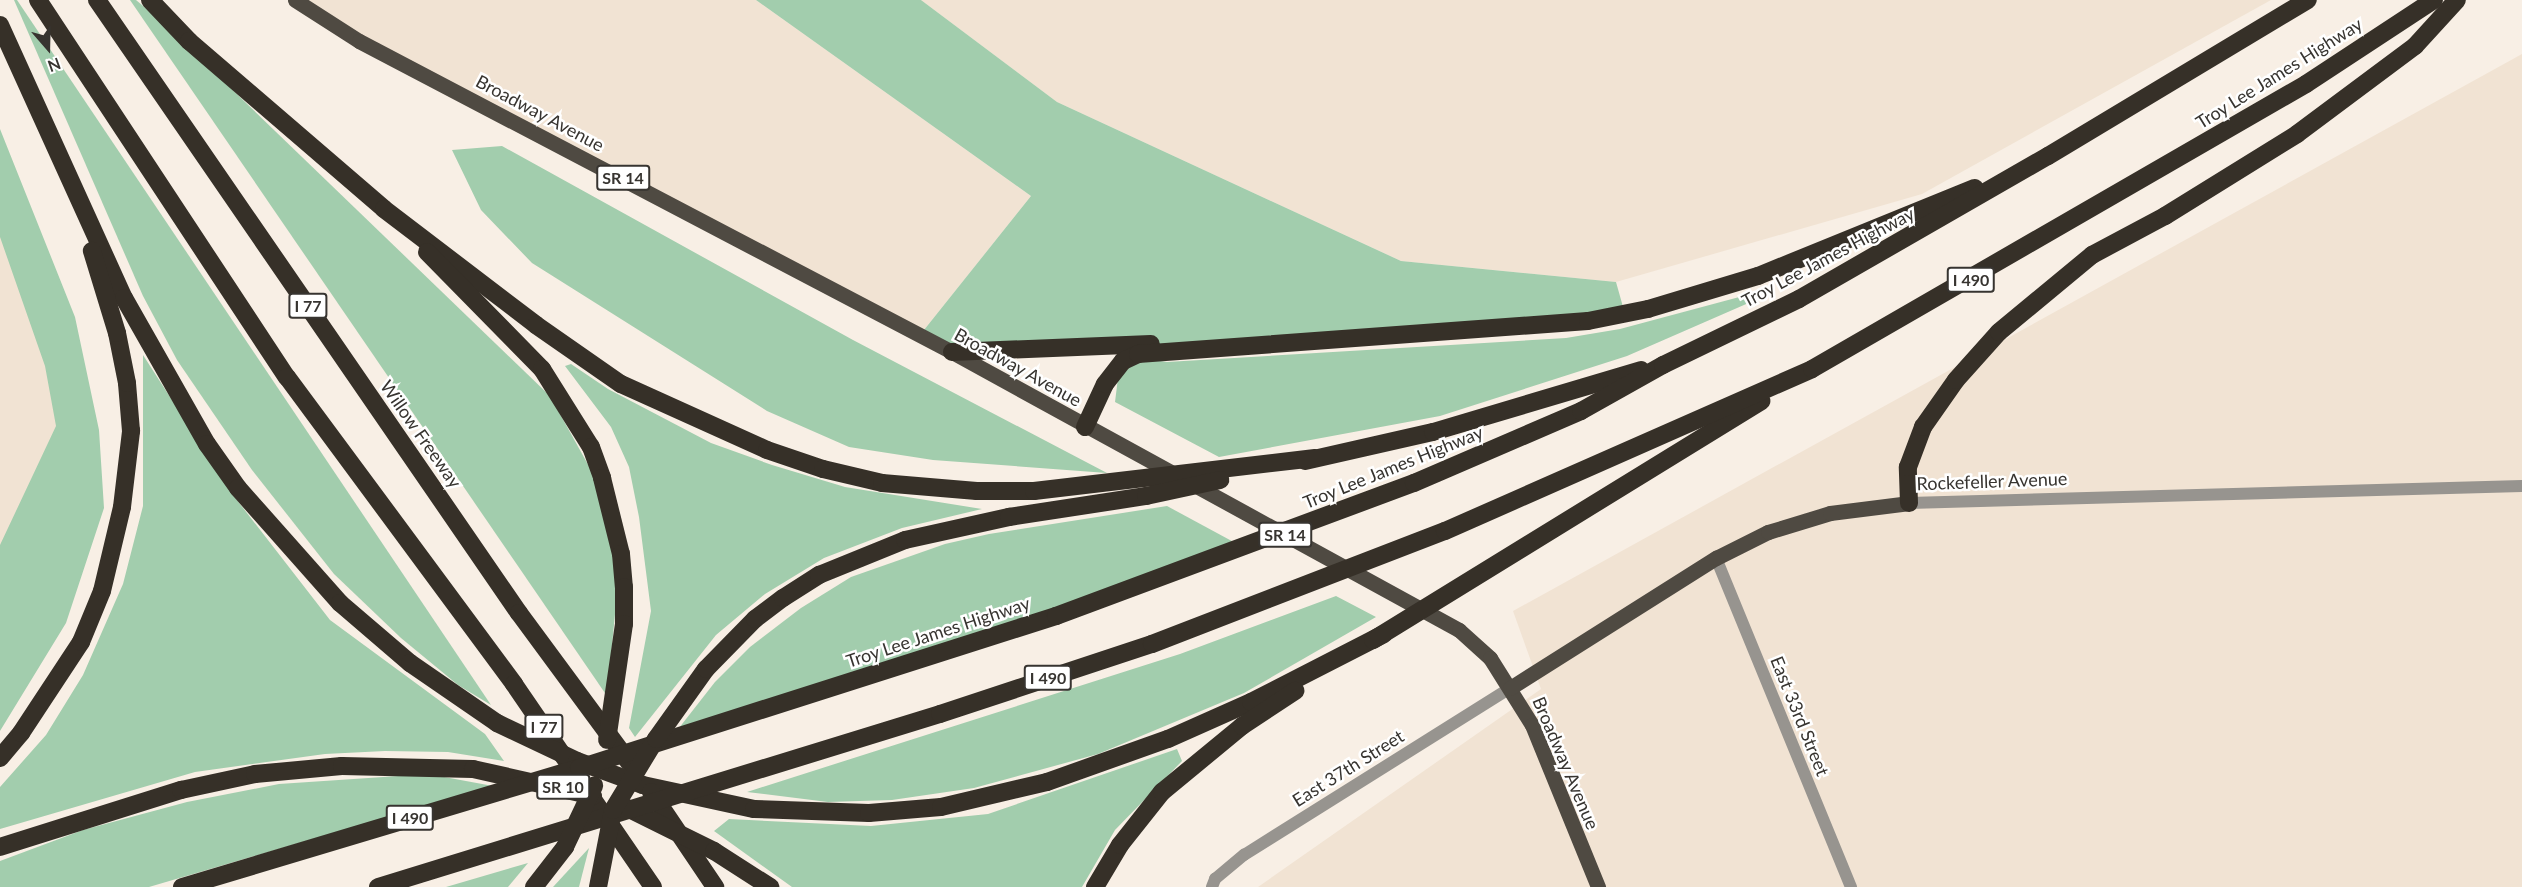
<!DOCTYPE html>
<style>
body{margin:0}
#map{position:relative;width:2522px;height:887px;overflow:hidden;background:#f8efe5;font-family:Lato,sans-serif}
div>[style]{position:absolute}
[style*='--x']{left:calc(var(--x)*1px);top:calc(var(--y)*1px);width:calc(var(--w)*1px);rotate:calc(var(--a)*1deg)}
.built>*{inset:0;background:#f1e3d3}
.green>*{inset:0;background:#a2cdad}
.minor>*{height:12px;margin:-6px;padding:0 6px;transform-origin:6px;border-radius:6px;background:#97948f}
.primary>*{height:15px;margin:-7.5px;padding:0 7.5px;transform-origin:7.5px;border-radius:7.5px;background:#4f4a42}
.motorway>*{height:18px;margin:-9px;padding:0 9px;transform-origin:9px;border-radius:9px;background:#363028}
span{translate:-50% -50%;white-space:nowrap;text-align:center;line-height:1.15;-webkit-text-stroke:5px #fff;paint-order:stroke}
.shield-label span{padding:2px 4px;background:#fff;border:2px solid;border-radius:4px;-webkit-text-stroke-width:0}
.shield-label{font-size:16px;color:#373430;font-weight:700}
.street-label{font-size:18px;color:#373430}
.north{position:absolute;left:18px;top:18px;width:60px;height:60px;-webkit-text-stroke:4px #fff;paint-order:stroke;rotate:160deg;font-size:16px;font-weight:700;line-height:24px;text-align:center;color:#373430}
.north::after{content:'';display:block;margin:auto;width:21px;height:27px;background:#373430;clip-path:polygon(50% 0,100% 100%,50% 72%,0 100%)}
</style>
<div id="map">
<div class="built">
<div style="clip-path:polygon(295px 0,756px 0,1031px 196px,920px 335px)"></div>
<div style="clip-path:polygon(921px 0,2271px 0,1922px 194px,1616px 282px,1401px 261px,1057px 102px)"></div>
<div style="clip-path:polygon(2522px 54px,2522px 887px,1258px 887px,1541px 689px,1513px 611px)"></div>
<div style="clip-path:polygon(19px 204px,73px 455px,0 627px,0 237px)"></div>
</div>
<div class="green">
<div style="clip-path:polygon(14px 0,17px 0,491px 705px,458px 685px,401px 638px,334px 574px,252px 470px,177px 360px,143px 296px)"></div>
<div style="clip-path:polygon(130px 0,136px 0,162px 22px,550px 396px,596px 479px,608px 526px,618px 584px,607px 696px)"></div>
<div style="clip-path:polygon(756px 0,921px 0,1057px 102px,1401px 261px,1616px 282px,1625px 314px,1234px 344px,952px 352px,920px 335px,1031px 196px)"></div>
<div style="clip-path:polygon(0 129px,75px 317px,99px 430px,104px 508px,66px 623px,0 731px,0 545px,56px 426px,45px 366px,0 237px)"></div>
<div style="clip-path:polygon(502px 146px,853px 340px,1107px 473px,933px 460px,849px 447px,767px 411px,532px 263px,481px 210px,452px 150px)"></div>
<div style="clip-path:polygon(1758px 292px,1760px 298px,1627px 356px,1440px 416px,1219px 457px,1115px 402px,1118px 378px,1130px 367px,1146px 359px,1167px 362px,1566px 338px,1620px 329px)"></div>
<div style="clip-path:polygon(143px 355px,233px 495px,330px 620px,485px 734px,504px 761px,448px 752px,385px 751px,325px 754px,195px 772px,0 829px,0 787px,46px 735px,83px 675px,123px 584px,143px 506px)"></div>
<div style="clip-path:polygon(571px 364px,608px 389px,711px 443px,772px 465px,845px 487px,982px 509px,902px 528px,824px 558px,765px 594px,716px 635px,635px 737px,629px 728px,651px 611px,639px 517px,629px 467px,611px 427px,565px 366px)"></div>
<div style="clip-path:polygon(1167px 506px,1241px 546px,991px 634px,679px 728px,715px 682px,750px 647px,801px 608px,851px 577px,945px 544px,989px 534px)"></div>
<div style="clip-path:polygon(1336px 596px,1376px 617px,1244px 693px,1098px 754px,974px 788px,892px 800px,828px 802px,747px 792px,1180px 654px)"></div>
<div style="clip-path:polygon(1177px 749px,1182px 761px,1115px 830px,1082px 887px,792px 887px,714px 831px,729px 819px,871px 826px,988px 814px)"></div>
<div style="clip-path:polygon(428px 774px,493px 786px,149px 887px,0 887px,0 861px,83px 830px,187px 802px,279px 784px)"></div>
<div style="clip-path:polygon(589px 848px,579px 887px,553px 887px)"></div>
<div style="clip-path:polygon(528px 863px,508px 887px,446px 887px)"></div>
</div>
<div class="minor">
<div style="--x:1909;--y:503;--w:613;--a:-1.59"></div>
<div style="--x:1716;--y:558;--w:356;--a:67.7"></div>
<div style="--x:1212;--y:887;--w:9;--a:-69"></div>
<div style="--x:1215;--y:879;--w:38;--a:-40"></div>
<div style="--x:1244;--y:855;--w:314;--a:-32.1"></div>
</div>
<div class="primary">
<div style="--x:295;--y:0;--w:76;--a:32.6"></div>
<div style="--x:359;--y:41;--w:670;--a:27.67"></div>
<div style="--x:952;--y:352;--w:578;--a:28.74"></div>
<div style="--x:1459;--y:630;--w:42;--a:42.1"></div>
<div style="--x:1490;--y:658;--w:79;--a:57.9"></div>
<div style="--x:1532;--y:725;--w:175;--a:67.8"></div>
<div style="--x:1510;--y:688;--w:244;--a:-32.3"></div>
<div style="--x:1716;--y:558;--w:58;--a:-26.6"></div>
<div style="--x:1768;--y:532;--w:65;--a:-17"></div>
<div style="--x:1830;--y:513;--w:80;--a:-7.2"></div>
</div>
<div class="motorway">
<div style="--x:38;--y:0;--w:452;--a:56.6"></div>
<div style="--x:287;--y:377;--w:382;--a:53.5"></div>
<div style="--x:514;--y:684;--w:246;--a:55.6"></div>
<div style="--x:97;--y:0;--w:744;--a:55.46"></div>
<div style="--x:519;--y:613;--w:185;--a:53.6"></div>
<div style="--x:150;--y:0;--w:57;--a:46.4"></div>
<div style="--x:189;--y:41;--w:257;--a:40.7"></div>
<div style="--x:384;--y:209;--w:191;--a:37.3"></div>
<div style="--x:536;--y:325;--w:103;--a:34.8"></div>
<div style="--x:621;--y:384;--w:160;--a:24.3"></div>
<div style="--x:767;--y:450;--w:59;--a:18.7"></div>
<div style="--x:823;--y:469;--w:61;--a:13.3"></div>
<div style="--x:882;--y:483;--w:95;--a:4.8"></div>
<div style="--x:977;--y:491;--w:57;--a:0"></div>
<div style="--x:1034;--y:491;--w:283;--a:-6.7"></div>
<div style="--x:0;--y:25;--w:300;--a:65.6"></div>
<div style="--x:124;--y:298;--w:168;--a:60.4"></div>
<div style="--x:207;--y:444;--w:54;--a:54.8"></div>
<div style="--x:238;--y:488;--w:154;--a:48.4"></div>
<div style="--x:340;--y:603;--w:92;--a:40.6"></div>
<div style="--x:410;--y:663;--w:106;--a:34.6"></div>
<div style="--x:497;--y:723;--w:89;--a:25.4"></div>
<div style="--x:577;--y:761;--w:70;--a:20"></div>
<div style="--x:643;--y:785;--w:114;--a:12.2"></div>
<div style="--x:754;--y:809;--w:115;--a:2"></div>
<div style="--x:869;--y:813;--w:72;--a:-4.8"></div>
<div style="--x:941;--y:807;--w:109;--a:-13.3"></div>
<div style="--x:1047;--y:782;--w:128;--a:-19.6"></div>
<div style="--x:1168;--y:739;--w:91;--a:-24"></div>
<div style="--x:1251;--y:702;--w:149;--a:-27.1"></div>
<div style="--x:427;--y:252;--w:164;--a:45.5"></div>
<div style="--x:542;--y:369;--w:92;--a:57.9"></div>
<div style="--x:591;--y:447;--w:33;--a:70"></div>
<div style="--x:602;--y:478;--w:78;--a:76"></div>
<div style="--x:621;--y:554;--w:33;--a:85"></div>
<div style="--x:624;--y:587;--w:37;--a:90"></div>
<div style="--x:624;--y:624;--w:117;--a:98.3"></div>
<div style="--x:952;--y:352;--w:199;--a:-2.3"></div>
<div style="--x:1085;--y:427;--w:47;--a:-65.1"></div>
<div style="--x:1105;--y:384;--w:29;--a:-52"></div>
<div style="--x:1123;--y:361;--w:17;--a:-25"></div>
<div style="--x:1138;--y:354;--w:451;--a:-4.2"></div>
<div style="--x:1588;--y:321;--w:61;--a:-11.3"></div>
<div style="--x:1648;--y:309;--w:115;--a:-16.7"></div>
<div style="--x:1758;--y:276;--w:234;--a:-22.1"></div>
<div style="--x:1305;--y:461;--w:131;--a:-12.8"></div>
<div style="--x:1433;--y:432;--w:217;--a:-16.6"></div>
<div style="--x:1909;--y:503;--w:36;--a:-92"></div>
<div style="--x:1908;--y:467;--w:43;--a:-69.4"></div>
<div style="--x:1923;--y:427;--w:57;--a:-54.9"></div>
<div style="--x:1956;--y:380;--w:64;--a:-48.1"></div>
<div style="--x:1999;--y:332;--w:121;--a:-39.6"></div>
<div style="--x:2092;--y:255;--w:83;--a:-28.1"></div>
<div style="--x:2165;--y:216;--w:155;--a:-31.8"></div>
<div style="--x:2297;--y:134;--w:147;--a:-36.7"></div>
<div style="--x:2415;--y:46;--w:62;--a:-47.6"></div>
<div style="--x:1373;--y:640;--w:456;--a:-31.6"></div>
<div style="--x:0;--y:758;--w:33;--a:-50"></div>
<div style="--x:21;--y:733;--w:109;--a:-56.6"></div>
<div style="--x:81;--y:642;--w:55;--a:-67.6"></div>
<div style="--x:102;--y:591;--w:86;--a:-76.6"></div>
<div style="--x:122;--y:507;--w:77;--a:-83.2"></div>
<div style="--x:131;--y:431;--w:48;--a:-94.8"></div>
<div style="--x:127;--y:383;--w:51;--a:-101.3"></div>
<div style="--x:117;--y:333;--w:86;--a:-107"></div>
<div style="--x:651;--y:792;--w:115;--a:56"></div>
<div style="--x:625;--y:807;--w:99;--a:26.3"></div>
<div style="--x:714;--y:851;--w:67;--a:32.7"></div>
<div style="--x:0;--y:847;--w:190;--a:-17.5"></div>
<div style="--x:181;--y:790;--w:76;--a:-12.2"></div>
<div style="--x:255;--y:774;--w:87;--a:-5.3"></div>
<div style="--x:342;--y:766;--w:131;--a:1.3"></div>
<div style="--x:473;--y:769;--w:123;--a:12.7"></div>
<div style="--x:182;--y:887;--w:414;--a:-16.7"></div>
<div style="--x:579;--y:768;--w:501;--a:-17.67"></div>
<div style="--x:1056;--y:616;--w:382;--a:-20.4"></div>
<div style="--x:1414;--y:483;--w:182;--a:-23.3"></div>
<div style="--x:1581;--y:411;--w:94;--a:-29.3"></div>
<div style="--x:1663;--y:365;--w:151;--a:-25.9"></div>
<div style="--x:1799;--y:299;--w:287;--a:-29.9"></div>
<div style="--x:2048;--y:156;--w:303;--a:-31"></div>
<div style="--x:378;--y:887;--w:588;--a:-17.11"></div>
<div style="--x:940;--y:714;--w:223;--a:-18.3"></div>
<div style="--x:1152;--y:644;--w:314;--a:-21.1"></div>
<div style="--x:1445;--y:531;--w:401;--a:-23.8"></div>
<div style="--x:1812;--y:369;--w:570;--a:-29.98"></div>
<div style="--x:2306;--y:84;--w:153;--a:-33.3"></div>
<div style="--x:534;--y:887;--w:51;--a:-52.2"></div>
<div style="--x:565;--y:847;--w:68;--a:-64.6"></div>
<div style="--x:598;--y:887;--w:78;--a:-79"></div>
<div style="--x:613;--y:810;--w:83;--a:-58.8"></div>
<div style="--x:656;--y:739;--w:86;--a:-54.5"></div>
<div style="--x:706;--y:669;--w:70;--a:-45.6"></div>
<div style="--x:755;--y:619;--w:35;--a:-37"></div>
<div style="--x:783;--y:598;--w:43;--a:-32.6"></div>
<div style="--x:819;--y:575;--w:93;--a:-22.1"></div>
<div style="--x:905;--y:540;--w:107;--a:-12.5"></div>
<div style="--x:1009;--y:517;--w:139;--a:-8.7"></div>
<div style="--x:1146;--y:496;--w:76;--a:-12.2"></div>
<div style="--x:1095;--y:887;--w:49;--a:-59.2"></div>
<div style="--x:1120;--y:845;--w:68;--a:-51.6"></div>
<div style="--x:1162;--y:792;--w:104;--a:-39.5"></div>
<div style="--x:1242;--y:726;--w:64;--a:-33.4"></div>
</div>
<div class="shield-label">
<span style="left:623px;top:178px">SR 14</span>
<span style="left:1971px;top:280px">I 490</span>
<span style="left:308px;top:306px">I 77</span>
<span style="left:1285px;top:535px">SR 14</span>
<span style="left:1048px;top:678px">I 490</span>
<span style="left:544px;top:727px">I 77</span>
<span style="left:563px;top:787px">SR 10</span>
<span style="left:410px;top:818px">I 490</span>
</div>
<div class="street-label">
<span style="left:2279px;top:73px;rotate:-32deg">Troy Lee James Highway</span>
<span style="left:540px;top:113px;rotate:28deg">Broadway Avenue</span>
<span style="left:1828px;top:257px;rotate:-28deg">Troy Lee James Highway</span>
<span style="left:1018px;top:367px;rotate:29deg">Broadway Avenue</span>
<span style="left:421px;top:434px;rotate:55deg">Willow Freeway</span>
<span style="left:1393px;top:467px;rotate:-22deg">Troy Lee James Highway</span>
<span style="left:1992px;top:481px;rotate:-2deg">Rockefeller Avenue</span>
<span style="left:938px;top:632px;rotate:-18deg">Troy Lee James Highway</span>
<span style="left:1800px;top:716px;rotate:68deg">East 33rd Street</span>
<span style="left:1566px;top:763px;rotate:67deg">Broadway Avenue</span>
<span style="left:1348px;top:768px;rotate:-32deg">East 37th Street</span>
</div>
<div class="north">N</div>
</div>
